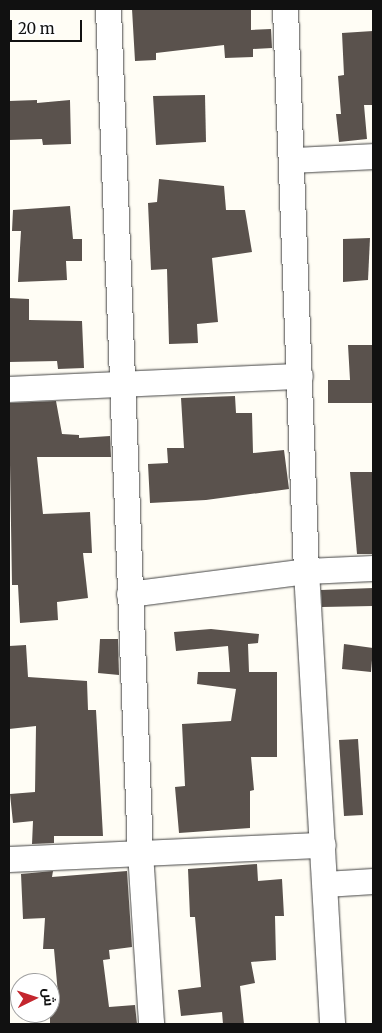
<!DOCTYPE html>
<meta charset="utf-8">
<style>
body{margin:0}
#map{position:relative;width:382px;height:1033px;overflow:hidden;background:#fffdf5;font-family:Merriweather,Cairo,serif}
div>[style]{position:absolute}
[style*='--x']{left:calc(var(--x)*1px);top:calc(var(--y)*1px);width:calc(var(--w)*1px);rotate:calc(var(--a)*1deg)}
.building>*{inset:0;background:#5a524d}
.roads{filter:drop-shadow(0 0 1px #444) drop-shadow(0 0 1px #444)}
.minor>*{height:25px;margin:-12.5px;padding:0 12.5px;transform-origin:12.5px;border-radius:12.5px;background:#fff}
span{translate:-50% -50%;white-space:nowrap;text-align:center;line-height:1.15;-webkit-text-stroke:5px #fff;paint-order:stroke}
.frame{position:absolute;inset:0;border:10px solid #111;pointer-events:none}
.north{position:absolute;left:10px;top:973px;width:50px;height:50px;box-sizing:border-box;background:#fff;border:1px solid #a0a0a0;border-radius:50%;rotate:86deg;font-size:14px;font-weight:700;line-height:20px;text-align:center;color:#111}
.north::after{content:'';display:block;margin:auto;width:18px;height:22px;background:#c4262e;clip-path:polygon(50% 0,100% 100%,50% 72%,0 100%)}
.scale{position:absolute;left:10px;top:20px;width:72px;height:22px;box-sizing:border-box;border:2px solid #111;border-top:0;padding-left:6px;font-size:15px;line-height:18px;white-space:nowrap;color:#111;-webkit-text-stroke:4px #fff;paint-order:stroke}
</style>
<div id="map">
<div class="building">
<div style="clip-path:polygon(132px 9px,251px 9px,251px 30px,271px 29px,272px 48px,253px 49px,253px 57px,225px 58px,224px 45px,156px 53px,156px 60px,135px 61px)"></div>
<div style="clip-path:polygon(373px 31px,373px 105px,364px 105px,367px 139px,339px 142px,336px 114px,341px 114px,338px 76px,344px 75px,342px 33px)"></div>
<div style="clip-path:polygon(205px 95px,206px 142px,156px 145px,153px 96px)"></div>
<div style="clip-path:polygon(37px 100px,37px 103px,70px 100px,71px 144px,43px 145px,42px 139px,9px 140px,9px 101px)"></div>
<div style="clip-path:polygon(159px 179px,224px 186px,226px 210px,245px 210px,252px 252px,212px 258px,218px 322px,197px 324px,198px 343px,169px 344px,167px 269px,151px 270px,148px 203px,157px 202px)"></div>
<div style="clip-path:polygon(70px 206px,73px 239px,82px 239px,82px 261px,66px 261px,67px 280px,18px 282px,21px 231px,12px 231px,13px 210px)"></div>
<div style="clip-path:polygon(370px 238px,368px 280px,343px 282px,343px 239px)"></div>
<div style="clip-path:polygon(9px 298px,29px 299px,29px 320px,82px 321px,84px 368px,58px 369px,57px 361px,9px 362px)"></div>
<div style="clip-path:polygon(348px 345px,373px 345px,373px 403px,328px 403px,328px 380px,350px 380px)"></div>
<div style="clip-path:polygon(235px 396px,236px 413px,252px 413px,253px 453px,284px 450px,289px 489px,206px 500px,150px 503px,148px 464px,168px 463px,167px 448px,184px 448px,181px 398px)"></div>
<div style="clip-path:polygon(56px 401px,62px 434px,79px 435px,79px 438px,110px 436px,111px 457px,37px 457px,43px 514px,90px 512px,92px 553px,83px 553px,88px 598px,57px 602px,58px 620px,20px 623px,18px 585px,12px 585px,9px 403px)"></div>
<div style="clip-path:polygon(350px 472px,373px 472px,373px 554px,357px 554px)"></div>
<div style="clip-path:polygon(373px 588px,373px 606px,322px 607px,321px 590px)"></div>
<div style="clip-path:polygon(211px 629px,259px 634px,258px 643px,248px 644px,249px 672px,277px 672px,277px 757px,251px 757px,254px 790px,250px 791px,250px 828px,179px 833px,175px 787px,185px 786px,182px 724px,231px 721px,236px 689px,197px 684px,198px 672px,230px 672px,228px 646px,176px 651px,174px 632px)"></div>
<div style="clip-path:polygon(100px 639px,118px 639px,119px 675px,98px 673px)"></div>
<div style="clip-path:polygon(344px 644px,373px 648px,371px 672px,342px 669px)"></div>
<div style="clip-path:polygon(26px 645px,28px 677px,87px 681px,88px 710px,96px 710px,103px 836px,54px 836px,54px 843px,32px 844px,33px 821px,13px 823px,10px 794px,35px 792px,36px 726px,9px 729px,9px 646px)"></div>
<div style="clip-path:polygon(358px 739px,363px 815px,344px 816px,339px 740px)"></div>
<div style="clip-path:polygon(257px 864px,258px 881px,282px 879px,284px 916px,275px 916px,276px 960px,251px 962px,255px 983px,240px 986px,244px 1024px,223px 1024px,222px 1012px,181px 1016px,178px 990px,201px 987px,195px 917px,190px 917px,188px 869px)"></div>
<div style="clip-path:polygon(53px 871px,52px 877px,127px 871px,132px 947px,109px 950px,110px 959px,103px 960px,109px 1007px,135px 1005px,137px 1024px,50px 1024px,50px 994px,58px 994px,54px 949px,43px 949px,45px 918px,23px 919px,21px 874px)"></div>
</div>
<div class="roads">
<div class="minor">
<div style="--x:108;--y:9;--w:844;--a:87.83"></div>
<div style="--x:140;--y:852;--w:172;--a:86.3"></div>
<div style="--x:285;--y:9;--w:562;--a:87.86"></div>
<div style="--x:306;--y:571;--w:454;--a:86.7"></div>
<div style="--x:292;--y:160;--w:81;--a:-2.8"></div>
<div style="--x:9;--y:389;--w:291;--a:-2.6"></div>
<div style="--x:129;--y:594;--w:178;--a:-7.4"></div>
<div style="--x:306;--y:571;--w:67;--a:-2.6"></div>
<div style="--x:9;--y:859;--w:314;--a:-2.6"></div>
<div style="--x:325;--y:884;--w:48;--a:-3.6"></div>
</div>
</div>
<div class="frame"></div>
<div class="north">ش</div>
<div class="scale">20 m</div>
</div>
